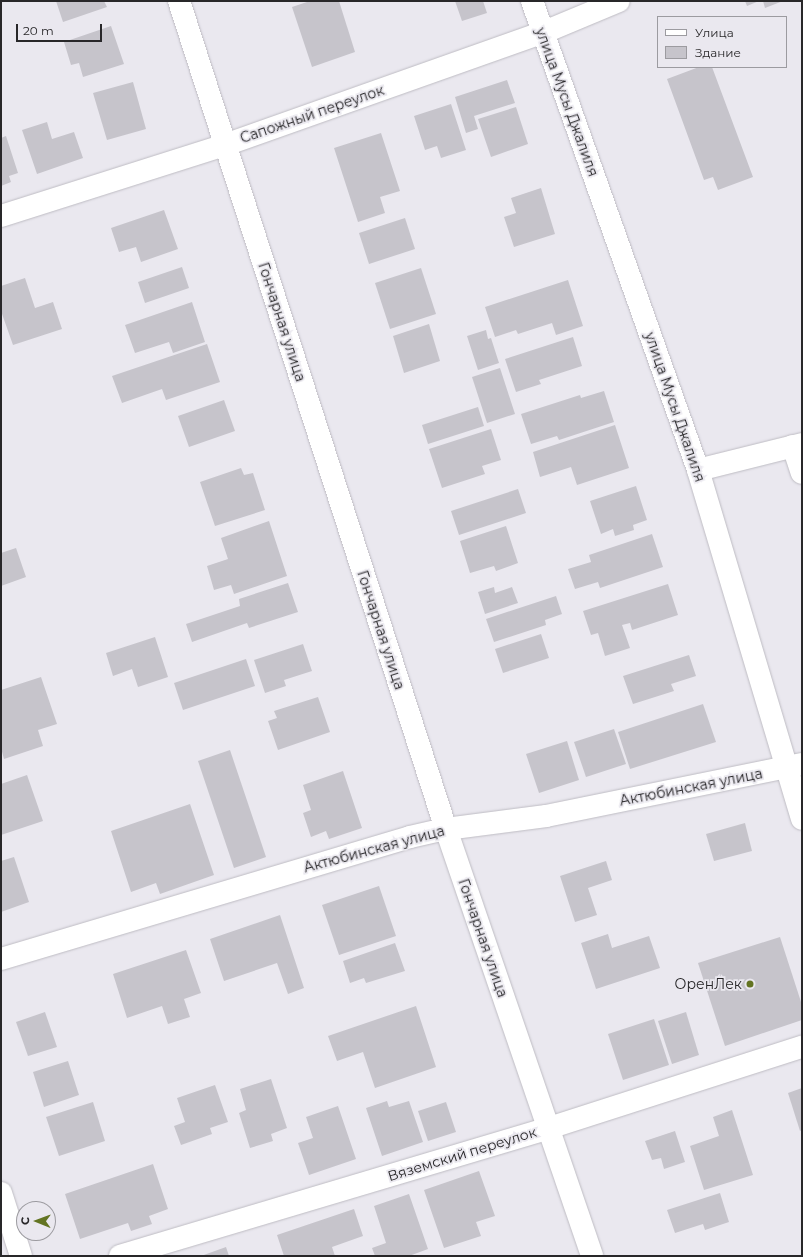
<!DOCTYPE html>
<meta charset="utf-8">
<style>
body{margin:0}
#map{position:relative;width:803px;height:1257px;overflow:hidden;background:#eae8ef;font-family:Montserrat,sans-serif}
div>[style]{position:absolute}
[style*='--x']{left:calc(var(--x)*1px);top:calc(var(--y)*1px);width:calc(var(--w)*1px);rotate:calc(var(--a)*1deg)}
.building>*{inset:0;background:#c6c4cb}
.roads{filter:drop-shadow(0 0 1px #bebcc3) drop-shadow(0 0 1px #bebcc3)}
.minor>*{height:22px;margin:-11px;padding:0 11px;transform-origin:11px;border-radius:11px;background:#fff}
.dots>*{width:11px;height:11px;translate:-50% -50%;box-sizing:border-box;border:2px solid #eae8ef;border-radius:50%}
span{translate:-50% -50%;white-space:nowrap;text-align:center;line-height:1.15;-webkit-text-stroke:3.5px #eae8ef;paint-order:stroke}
.street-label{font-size:14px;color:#282729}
.poi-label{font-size:14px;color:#282729}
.right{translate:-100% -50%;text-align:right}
.frame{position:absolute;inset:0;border:2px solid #282729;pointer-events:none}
.legend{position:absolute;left:657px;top:16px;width:130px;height:52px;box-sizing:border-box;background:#eae8ef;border:1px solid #9c9ba0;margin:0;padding:5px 7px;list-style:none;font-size:12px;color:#282729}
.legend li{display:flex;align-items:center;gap:8px;height:20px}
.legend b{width:20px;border:1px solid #9c9ba0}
.north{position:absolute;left:16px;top:1201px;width:40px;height:40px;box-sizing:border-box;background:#eae8ef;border:1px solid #9c9ba0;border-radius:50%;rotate:271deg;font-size:11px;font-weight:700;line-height:16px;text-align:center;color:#282729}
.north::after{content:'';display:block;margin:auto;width:14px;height:18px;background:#637422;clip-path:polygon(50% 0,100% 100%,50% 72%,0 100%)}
.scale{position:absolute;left:16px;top:24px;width:86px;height:18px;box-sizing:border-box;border:2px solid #282729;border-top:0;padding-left:5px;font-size:12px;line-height:14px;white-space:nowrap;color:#282729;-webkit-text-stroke:3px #eae8ef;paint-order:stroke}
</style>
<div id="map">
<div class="building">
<div style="clip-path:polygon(56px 1px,104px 1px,107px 7px,63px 22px)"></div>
<div style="clip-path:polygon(310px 1px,339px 1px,355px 52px,312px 67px,292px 7px)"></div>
<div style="clip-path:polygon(455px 1px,483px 1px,487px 13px,462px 21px)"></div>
<div style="clip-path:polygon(745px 1px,759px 1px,747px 6px)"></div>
<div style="clip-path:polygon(763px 1px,783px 1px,765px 8px)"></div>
<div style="clip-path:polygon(111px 26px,124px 64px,83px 77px,79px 63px,71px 65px,64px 42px)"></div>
<div style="clip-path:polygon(699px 67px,712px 67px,753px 177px,718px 190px,713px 177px,704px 180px,667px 79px)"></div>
<div style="clip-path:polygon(507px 80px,515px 103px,474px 116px,478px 129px,466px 133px,455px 97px)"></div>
<div style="clip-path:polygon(133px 82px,146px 129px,107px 140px,93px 93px)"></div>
<div style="clip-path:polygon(451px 104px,466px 150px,441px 158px,437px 146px,425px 150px,414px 116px)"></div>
<div style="clip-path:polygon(516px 107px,528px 144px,491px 157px,478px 119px)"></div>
<div style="clip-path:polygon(47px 122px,52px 139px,74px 132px,83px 158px,37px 174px,22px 130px)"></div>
<div style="clip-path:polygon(381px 133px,400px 191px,380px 197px,385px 213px,358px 222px,334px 148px)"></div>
<div style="clip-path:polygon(6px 136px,18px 173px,9px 176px,11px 182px,1px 186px,1px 138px)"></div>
<div style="clip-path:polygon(541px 188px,555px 234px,514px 247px,504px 217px,516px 213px,511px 198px)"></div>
<div style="clip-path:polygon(164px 210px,178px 249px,141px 262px,136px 247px,119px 252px,111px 228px)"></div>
<div style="clip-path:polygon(405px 218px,415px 249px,369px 264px,359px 233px)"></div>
<div style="clip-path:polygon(182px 267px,189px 288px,145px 303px,138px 282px)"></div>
<div style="clip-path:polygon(421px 268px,436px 314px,390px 329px,375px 283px)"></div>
<div style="clip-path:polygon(25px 278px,35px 308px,53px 302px,62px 329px,13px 345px,1px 311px,1px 286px)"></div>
<div style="clip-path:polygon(568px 280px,583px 326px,556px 335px,552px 323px,518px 334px,516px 330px,495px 337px,485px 307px)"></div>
<div style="clip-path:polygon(192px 302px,205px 342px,173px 353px,169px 342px,135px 353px,125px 325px)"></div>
<div style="clip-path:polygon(429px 324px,440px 361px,404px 373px,393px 336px)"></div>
<div style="clip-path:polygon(486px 330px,488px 339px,491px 338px,499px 363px,478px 370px,467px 336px)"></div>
<div style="clip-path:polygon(573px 337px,582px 366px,539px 380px,541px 384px,516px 392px,505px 359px)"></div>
<div style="clip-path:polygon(207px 344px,220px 382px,166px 400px,162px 389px,122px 403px,112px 376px)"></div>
<div style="clip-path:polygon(500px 368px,515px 414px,487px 423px,472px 377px)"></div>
<div style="clip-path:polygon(604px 391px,614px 422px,559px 440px,557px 436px,531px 444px,521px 414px,580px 395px,581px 398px)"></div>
<div style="clip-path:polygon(224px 400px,235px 431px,189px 447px,178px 416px)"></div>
<div style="clip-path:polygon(478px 407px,484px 426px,428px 444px,422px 425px)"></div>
<div style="clip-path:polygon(615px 425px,629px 468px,577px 485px,571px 467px,540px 477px,533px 452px)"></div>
<div style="clip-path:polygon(491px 429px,501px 460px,482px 466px,485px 474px,442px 488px,429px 449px)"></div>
<div style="clip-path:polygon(241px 468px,244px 475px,253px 473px,265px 510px,215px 526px,200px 482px)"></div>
<div style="clip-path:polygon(636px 486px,647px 520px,633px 525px,634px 530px,615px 536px,613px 529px,601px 534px,590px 501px)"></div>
<div style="clip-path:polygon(518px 489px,526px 513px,459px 535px,451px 511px)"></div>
<div style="clip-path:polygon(269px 521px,287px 576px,234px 594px,231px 585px,214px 590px,207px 566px,228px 559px,221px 538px)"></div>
<div style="clip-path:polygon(506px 526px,518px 563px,496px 571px,494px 566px,470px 573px,460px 541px)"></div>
<div style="clip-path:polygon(652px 534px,663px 567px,600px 588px,598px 582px,575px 589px,568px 569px,591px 562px,589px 555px)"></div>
<div style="clip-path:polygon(16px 548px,26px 577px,1px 586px,1px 553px)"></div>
<div style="clip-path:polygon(288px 583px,298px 612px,249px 628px,247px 623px,192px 642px,186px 624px,240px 606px,239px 599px)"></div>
<div style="clip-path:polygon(668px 584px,678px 615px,632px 630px,630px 623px,622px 625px,630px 648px,605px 656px,598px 633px,591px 635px,583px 611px)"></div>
<div style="clip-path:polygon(494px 587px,495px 593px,512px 587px,518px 603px,485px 614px,478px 592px)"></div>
<div style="clip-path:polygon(556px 596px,562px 614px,545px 620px,546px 625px,494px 642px,486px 619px)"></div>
<div style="clip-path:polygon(541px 634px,549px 658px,503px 673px,495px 649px)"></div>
<div style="clip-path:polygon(155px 637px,168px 677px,138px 687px,132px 669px,113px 676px,106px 653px)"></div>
<div style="clip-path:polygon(303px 644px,312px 671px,284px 680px,286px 686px,265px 693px,254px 660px)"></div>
<div style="clip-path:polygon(689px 655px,696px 676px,671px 684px,674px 691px,633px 704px,623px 676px)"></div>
<div style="clip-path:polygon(246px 659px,255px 686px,183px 710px,174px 683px)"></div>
<div style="clip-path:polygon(41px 677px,57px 724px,38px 730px,43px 746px,4px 759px,1px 748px,1px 690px)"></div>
<div style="clip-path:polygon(318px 697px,330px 732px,278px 750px,268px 721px,277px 718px,274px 711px)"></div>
<div style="clip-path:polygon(703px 704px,716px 742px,630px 769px,618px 732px)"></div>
<div style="clip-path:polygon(614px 729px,626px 764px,586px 777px,574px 742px)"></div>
<div style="clip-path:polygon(567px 741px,579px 780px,539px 793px,526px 754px)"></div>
<div style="clip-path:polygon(230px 750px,266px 857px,234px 868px,198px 761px)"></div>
<div style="clip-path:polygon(343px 771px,362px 828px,329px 839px,326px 831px,311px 837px,303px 813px,311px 810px,303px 785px)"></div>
<div style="clip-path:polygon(27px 775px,43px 821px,1px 835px,1px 784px)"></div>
<div style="clip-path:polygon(190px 804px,214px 875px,160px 894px,156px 883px,131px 892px,111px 831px)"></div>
<div style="clip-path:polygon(745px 823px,752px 851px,714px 861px,706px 834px)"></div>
<div style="clip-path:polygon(14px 857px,29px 902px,1px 912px,1px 861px)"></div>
<div style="clip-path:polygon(606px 861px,612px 880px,588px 888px,597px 915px,575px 922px,560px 876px)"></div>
<div style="clip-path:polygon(379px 886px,396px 936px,339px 955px,322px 905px)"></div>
<div style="clip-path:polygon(280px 915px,304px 988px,288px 994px,277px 963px,224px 981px,210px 939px)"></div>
<div style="clip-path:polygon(608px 934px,612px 948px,649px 936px,660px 968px,596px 989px,581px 943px)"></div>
<div style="clip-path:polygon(780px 937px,802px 1005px,802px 1020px,725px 1046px,698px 963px)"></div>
<div style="clip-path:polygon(395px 943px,405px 971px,366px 983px,364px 978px,350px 983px,343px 961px)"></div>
<div style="clip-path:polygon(186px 950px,201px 993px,184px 999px,190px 1017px,168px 1024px,162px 1006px,127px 1018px,113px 974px)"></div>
<div style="clip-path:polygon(416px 1006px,436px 1067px,375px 1088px,363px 1052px,337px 1061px,328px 1036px)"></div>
<div style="clip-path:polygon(45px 1012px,57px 1047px,28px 1056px,16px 1022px)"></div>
<div style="clip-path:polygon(686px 1012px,699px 1055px,672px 1064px,658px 1021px)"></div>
<div style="clip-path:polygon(654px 1019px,669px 1065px,623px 1080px,608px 1034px)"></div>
<div style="clip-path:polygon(68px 1061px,79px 1095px,44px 1107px,33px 1072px)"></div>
<div style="clip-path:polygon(271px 1079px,287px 1128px,271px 1134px,273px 1141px,250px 1148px,239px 1113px,246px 1110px,240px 1089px)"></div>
<div style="clip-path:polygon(215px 1085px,228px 1122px,210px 1128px,212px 1134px,181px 1145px,174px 1126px,185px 1122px,177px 1098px)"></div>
<div style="clip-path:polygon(802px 1088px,802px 1130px,800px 1131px,788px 1093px)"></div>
<div style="clip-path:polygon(387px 1101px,389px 1107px,409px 1101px,423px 1142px,382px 1156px,366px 1108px)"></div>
<div style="clip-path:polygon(93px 1102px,105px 1141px,59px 1156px,46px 1117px)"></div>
<div style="clip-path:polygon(446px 1102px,456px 1132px,428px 1141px,418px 1111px)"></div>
<div style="clip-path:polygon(338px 1106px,356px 1159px,309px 1175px,298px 1143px,313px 1138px,306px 1117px)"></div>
<div style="clip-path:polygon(732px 1110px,753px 1175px,704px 1190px,690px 1146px,719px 1136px,713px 1117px)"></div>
<div style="clip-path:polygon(675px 1131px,685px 1162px,664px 1169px,661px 1158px,652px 1160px,645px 1141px)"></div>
<div style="clip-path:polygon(153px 1164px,168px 1209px,149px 1216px,152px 1224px,131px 1231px,128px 1223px,80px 1239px,65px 1194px)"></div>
<div style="clip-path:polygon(479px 1171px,495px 1216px,476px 1222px,481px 1236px,444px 1248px,424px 1190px)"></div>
<div style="clip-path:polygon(720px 1193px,729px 1222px,705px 1230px,703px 1224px,675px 1233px,667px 1210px)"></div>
<div style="clip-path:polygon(409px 1194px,428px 1249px,409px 1256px,375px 1256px,372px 1248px,386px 1243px,374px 1206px)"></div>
<div style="clip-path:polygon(354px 1209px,363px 1236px,332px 1247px,335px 1256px,284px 1256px,277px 1235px)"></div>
<div style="clip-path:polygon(226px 1247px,229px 1256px,201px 1256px)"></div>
</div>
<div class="roads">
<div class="minor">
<div style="--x:179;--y:1;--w:870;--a:72.13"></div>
<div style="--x:446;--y:829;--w:451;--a:71.1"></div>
<div style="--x:532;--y:1;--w:498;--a:70.5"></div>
<div style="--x:698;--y:470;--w:364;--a:73.4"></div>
<div style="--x:1;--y:216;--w:235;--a:-17.6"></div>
<div style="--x:225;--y:145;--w:336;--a:-19.5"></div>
<div style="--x:542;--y:33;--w:83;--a:-22.6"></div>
<div style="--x:793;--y:446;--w:28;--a:72"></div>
<div style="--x:698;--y:470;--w:107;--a:-14"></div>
<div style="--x:1;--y:959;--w:427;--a:-16.6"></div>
<div style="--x:410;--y:837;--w:37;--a:-13"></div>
<div style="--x:446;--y:829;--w:101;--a:-7.4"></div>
<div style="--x:546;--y:816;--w:261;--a:-11.5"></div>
<div style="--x:1;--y:1193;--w:66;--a:72.4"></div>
<div style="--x:120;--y:1256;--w:448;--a:-16.6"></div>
<div style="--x:549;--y:1128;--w:266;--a:-17.8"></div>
</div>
</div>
<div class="dots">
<div style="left:750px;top:984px;background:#637422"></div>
</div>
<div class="street-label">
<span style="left:567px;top:102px;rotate:70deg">улица Мусы Джалиля</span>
<span style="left:312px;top:114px;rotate:-19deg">Сапожный переулок</span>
<span style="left:282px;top:322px;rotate:72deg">Гончарная улица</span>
<span style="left:675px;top:407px;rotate:71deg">улица Мусы Джалиля</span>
<span style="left:381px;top:630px;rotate:72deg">Гончарная улица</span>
<span style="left:691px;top:787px;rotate:-11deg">Актюбинская улица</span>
<span style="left:374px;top:849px;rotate:-15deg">Актюбинская улица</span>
<span style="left:483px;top:938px;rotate:71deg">Гончарная улица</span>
<span style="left:462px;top:1154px;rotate:-17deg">Вяземский переулок</span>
</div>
<div class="poi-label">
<span class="right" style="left:742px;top:984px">ОренЛек</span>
</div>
<div class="frame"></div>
<ul class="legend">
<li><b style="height:5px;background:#fff"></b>Улица</li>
<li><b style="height:11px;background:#c6c4cb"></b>Здание</li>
</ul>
<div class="north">С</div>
<div class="scale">20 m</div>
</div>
